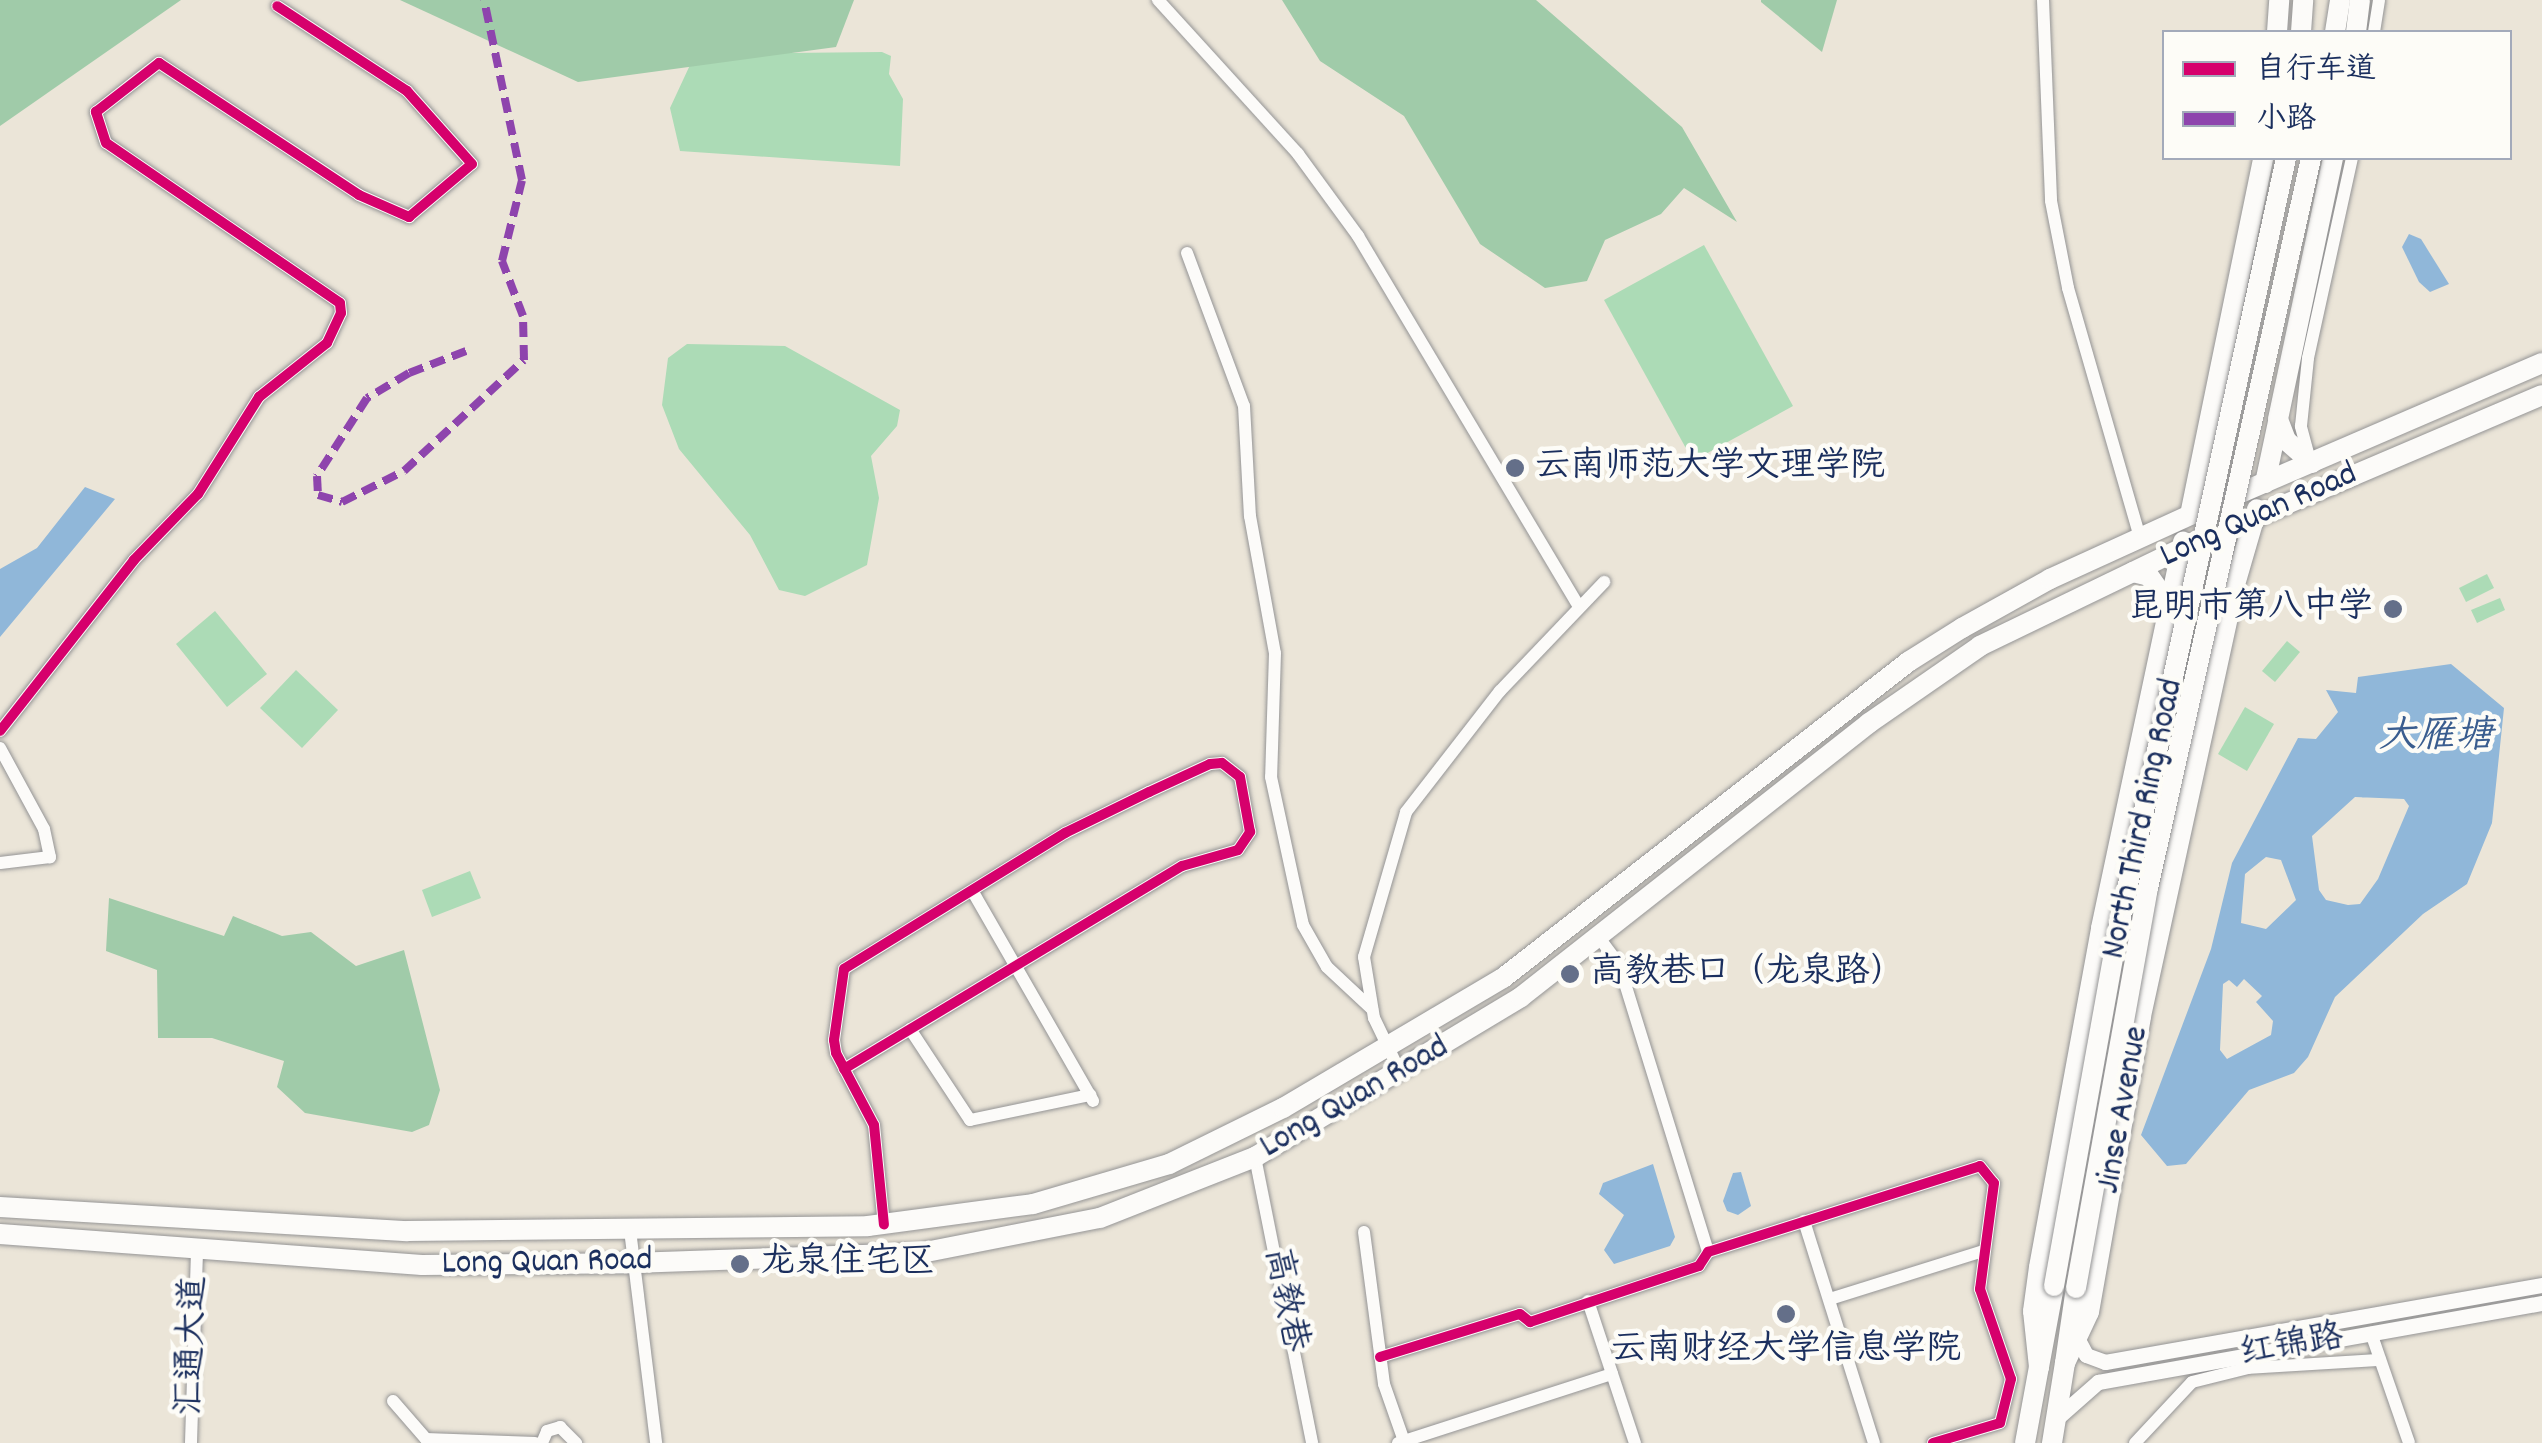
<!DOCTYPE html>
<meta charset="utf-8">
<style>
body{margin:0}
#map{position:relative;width:2542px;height:1443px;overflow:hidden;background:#ebe5d8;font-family:Dekko,"LXGW WenKai TC",sans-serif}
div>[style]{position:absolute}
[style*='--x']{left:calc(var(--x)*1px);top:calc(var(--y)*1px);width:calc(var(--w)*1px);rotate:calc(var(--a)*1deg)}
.green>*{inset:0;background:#acdbb6}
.forest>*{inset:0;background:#a0cba9}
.water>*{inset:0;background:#90b7d9}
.roads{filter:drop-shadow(0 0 2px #949495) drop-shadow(0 0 2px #949495)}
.minor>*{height:12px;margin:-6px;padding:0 6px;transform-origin:6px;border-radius:6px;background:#fcfbf9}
.tertiary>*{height:15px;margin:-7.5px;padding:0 7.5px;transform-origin:7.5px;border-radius:7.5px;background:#fcfbf9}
.primary>*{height:20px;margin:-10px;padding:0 10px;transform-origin:10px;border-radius:10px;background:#fcfbf9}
.trunk>*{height:20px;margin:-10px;padding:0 10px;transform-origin:10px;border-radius:10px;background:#fcfbf9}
.bridges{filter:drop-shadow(0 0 2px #949495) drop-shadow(0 0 2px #949495)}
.trunk-bridge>*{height:20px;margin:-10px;padding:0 10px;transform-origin:10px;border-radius:10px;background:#fcfbf9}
.quiet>*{height:8px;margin-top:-4px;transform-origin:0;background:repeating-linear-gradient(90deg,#8e44ad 0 15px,transparent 0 23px)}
.cycleway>*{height:10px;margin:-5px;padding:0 5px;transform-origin:5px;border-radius:5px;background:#d6006c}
.dots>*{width:28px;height:28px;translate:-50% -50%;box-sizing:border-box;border:5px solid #fdfcf7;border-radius:50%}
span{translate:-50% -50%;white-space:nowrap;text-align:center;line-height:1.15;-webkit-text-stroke:9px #fdfcf7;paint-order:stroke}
.poi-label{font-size:35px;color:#1b2f5e}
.left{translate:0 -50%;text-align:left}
.right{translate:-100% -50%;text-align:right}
.street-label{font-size:35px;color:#1b2f5e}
.water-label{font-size:38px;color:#3a5d8f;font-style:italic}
.legend{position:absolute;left:2162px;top:30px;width:350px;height:130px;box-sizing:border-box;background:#fdfcf7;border:2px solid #a3aaba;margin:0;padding:12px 18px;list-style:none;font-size:30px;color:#1b2f5e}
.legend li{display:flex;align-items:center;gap:20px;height:50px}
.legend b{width:50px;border:2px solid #a3aaba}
</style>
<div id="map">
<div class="green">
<div style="clip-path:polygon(882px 52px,891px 56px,889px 74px,903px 99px,900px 166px,680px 151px,670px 108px,690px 65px,707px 54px)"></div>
<div style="clip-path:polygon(1704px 245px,1793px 406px,1693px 461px,1604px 300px)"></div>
<div style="clip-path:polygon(687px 344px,785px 346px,900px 410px,897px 426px,871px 456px,879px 498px,867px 565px,805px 596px,779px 590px,750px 535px,679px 449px,662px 405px,668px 358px)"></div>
<div style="clip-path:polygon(2487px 574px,2494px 588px,2466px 602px,2459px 588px)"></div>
<div style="clip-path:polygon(2500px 598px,2505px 610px,2477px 623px,2471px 610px)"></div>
<div style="clip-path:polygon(215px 611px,267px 674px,227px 707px,176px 644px)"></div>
<div style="clip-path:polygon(2287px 641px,2300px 652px,2275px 682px,2262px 671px)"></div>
<div style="clip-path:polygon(296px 670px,338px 710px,302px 748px,260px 708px)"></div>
<div style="clip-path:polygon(2245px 707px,2274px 724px,2247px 771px,2218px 754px)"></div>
<div style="clip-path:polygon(470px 871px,481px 898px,432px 917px,422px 890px)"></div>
</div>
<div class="forest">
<div style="clip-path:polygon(0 0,181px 0,0 126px)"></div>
<div style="clip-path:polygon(400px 0,854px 0,836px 47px,578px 82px)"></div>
<div style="clip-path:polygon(1282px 0,1536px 0,1682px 127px,1737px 222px,1684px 188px,1661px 214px,1605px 240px,1587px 281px,1545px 288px,1480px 244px,1404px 116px,1320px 61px)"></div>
<div style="clip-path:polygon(1761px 0,1837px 0,1822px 52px,1761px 2px)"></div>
<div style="clip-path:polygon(109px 898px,224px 936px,233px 916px,282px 936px,311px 932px,356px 966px,404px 950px,440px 1090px,429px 1125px,412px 1132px,305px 1113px,277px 1087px,284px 1061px,212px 1038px,158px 1038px,157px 970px,106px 951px)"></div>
</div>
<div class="water">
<div style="clip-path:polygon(2409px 234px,2421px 239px,2449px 284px,2430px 292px,2419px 282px,2402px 247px)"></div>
<div style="clip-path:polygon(85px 487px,115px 499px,0 637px,0 569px,37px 548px)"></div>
<div style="clip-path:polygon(evenodd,2451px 664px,2504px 708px,2492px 823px,2467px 884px,2423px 914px,2335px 997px,2308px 1057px,2294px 1073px,2249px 1090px,2186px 1164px,2167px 1166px,2141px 1135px,2211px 949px,2232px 863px,2298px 738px,2316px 739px,2338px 712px,2326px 690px,2356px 693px,2358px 677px,2451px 664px,2355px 797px,2404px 799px,2409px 806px,2378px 879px,2360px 904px,2348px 905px,2326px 900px,2319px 890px,2312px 836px,2355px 797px,2451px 664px,2266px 857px,2281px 860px,2296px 900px,2266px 929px,2241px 923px,2245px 874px,2266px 857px,2451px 664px,2244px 979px,2262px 996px,2256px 1002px,2273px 1021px,2271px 1035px,2227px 1059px,2220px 1050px,2223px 984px,2229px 980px,2237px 987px,2244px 979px)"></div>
<div style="clip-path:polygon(1653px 1164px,1675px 1237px,1670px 1246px,1614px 1264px,1604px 1250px,1624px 1215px,1599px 1194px,1603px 1183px)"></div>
<div style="clip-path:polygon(1741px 1172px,1751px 1206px,1738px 1215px,1727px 1211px,1723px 1201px,1733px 1173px)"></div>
</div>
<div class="roads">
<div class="minor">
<div style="--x:1158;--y:0;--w:208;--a:47.7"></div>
<div style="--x:1298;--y:154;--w:102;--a:53.8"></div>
<div style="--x:1358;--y:236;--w:431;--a:59.2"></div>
<div style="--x:2043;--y:0;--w:201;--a:87.7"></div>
<div style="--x:2051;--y:201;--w:89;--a:78.9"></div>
<div style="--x:2068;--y:288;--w:260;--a:73.9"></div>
<div style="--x:2374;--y:32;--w:32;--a:-81"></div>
<div style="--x:1187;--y:253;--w:163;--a:69.6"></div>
<div style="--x:1244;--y:406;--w:110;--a:86.9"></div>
<div style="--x:1250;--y:516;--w:139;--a:79.7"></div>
<div style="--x:1275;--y:653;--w:124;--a:91.8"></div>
<div style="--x:1271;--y:777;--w:151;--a:77.8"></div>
<div style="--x:1303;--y:925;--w:48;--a:60.3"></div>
<div style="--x:1327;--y:967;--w:62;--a:43"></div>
<div style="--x:2308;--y:453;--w:28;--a:-105"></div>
<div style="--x:2301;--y:426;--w:68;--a:-84.1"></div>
<div style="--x:2308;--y:358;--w:205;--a:-77.6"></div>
<div style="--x:0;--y:731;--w:217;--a:-51.9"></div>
<div style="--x:134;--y:560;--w:92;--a:-45.9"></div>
<div style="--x:198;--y:494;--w:115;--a:-57.8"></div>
<div style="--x:259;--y:397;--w:87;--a:-38.5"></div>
<div style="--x:327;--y:343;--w:33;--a:-65"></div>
<div style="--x:341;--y:313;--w:10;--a:-96"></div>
<div style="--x:340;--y:303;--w:283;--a:-145.6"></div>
<div style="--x:106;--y:143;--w:33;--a:-108"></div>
<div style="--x:96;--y:112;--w:80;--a:-37.9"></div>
<div style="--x:159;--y:63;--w:240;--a:33.4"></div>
<div style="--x:359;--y:195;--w:55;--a:23.7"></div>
<div style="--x:409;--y:217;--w:82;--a:-40.1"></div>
<div style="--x:472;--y:164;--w:98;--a:-131.7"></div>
<div style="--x:407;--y:91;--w:155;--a:-146.8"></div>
<div style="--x:0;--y:748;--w:92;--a:61.5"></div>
<div style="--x:44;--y:829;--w:29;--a:78"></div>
<div style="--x:50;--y:857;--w:50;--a:173.2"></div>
<div style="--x:973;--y:892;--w:241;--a:60.1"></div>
<div style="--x:1600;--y:939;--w:31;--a:53"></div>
<div style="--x:1619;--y:964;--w:301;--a:72.8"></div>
<div style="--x:910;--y:1029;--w:109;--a:56.6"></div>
<div style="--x:970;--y:1120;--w:123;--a:-11.8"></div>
<div style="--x:844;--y:1069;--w:394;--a:-31"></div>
<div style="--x:1182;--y:866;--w:58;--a:-15.9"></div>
<div style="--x:1238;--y:850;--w:22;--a:-56"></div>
<div style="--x:1250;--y:832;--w:56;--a:-100.3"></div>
<div style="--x:1240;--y:777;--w:23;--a:-142"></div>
<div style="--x:1222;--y:763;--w:12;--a:175"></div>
<div style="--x:1210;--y:764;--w:67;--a:155.3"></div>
<div style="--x:1149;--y:792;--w:93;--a:154"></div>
<div style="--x:1065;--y:833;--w:259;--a:148.4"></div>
<div style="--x:844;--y:969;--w:72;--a:98"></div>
<div style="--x:834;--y:1040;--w:13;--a:81"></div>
<div style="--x:836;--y:1053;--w:81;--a:62.2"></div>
<div style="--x:874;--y:1125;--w:100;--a:84.3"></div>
<div style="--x:1401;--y:1074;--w:62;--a:-115.7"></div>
<div style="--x:1374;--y:1018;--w:62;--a:-99.3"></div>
<div style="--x:1364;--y:957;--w:151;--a:-73.8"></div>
<div style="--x:1406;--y:812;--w:153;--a:-52.2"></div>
<div style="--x:1500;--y:691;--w:151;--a:-46.3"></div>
<div style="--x:1255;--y:1157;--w:292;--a:78.7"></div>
<div style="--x:1804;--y:1221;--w:233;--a:72.5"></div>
<div style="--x:630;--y:1230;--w:215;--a:83"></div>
<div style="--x:1364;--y:1232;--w:153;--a:82.5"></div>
<div style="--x:1384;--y:1384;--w:60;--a:70.7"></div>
<div style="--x:1830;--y:1299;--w:160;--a:-17.4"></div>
<div style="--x:1588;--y:1301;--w:150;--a:71.7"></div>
<div style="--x:2371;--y:1333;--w:116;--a:70.9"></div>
<div style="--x:1380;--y:1357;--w:146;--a:-17.1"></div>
<div style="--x:1520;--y:1314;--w:13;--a:39"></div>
<div style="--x:1530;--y:1322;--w:178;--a:-18.3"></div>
<div style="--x:1699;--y:1266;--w:17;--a:-57"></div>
<div style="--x:1708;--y:1252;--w:285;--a:-17.5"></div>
<div style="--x:1980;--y:1166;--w:22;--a:51"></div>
<div style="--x:1994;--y:1183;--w:107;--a:97.5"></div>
<div style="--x:1980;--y:1289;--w:95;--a:71"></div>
<div style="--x:2011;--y:1379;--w:45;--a:104"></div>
<div style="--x:2000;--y:1423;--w:70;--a:163.4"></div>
<div style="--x:393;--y:1401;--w:50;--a:49"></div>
<div style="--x:426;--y:1439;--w:109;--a:2.1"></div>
<div style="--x:191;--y:1443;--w:195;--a:-88.2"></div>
<div style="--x:542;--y:1443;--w:13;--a:-67"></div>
<div style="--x:547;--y:1431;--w:14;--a:-17"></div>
<div style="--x:560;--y:1427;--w:23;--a:45"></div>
<div style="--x:1398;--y:1443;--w:225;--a:-17.9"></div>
<div style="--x:2135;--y:1443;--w:83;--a:-46.9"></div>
<div style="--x:2192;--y:1382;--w:58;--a:-14"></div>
<div style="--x:2248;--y:1368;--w:132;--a:-3.5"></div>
</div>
<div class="tertiary">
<div style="--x:2074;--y:1332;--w:26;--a:62"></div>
<div style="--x:2086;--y:1355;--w:20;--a:20"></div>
<div style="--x:2105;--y:1362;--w:444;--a:-10"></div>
<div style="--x:2057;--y:1418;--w:55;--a:-41.3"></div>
<div style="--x:2098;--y:1382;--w:451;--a:-10.1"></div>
</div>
<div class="primary">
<div style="--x:2133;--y:572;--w:16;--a:14"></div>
<div style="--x:2149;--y:576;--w:35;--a:55"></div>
<div style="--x:0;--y:1207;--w:408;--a:3.4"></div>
<div style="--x:407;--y:1231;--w:461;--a:-0.6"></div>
<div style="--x:868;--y:1226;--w:166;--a:-7.6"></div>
<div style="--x:1033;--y:1204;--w:142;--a:-16.4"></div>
<div style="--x:1169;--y:1164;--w:127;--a:-26.2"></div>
<div style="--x:1283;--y:1108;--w:256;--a:-30.6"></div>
<div style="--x:1503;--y:978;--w:514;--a:-37.96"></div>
<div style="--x:1908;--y:662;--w:64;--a:-32.2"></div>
<div style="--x:1962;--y:628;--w:101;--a:-29.1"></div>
<div style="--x:2050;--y:579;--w:183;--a:-24.5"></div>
<div style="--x:2217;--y:503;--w:354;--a:-23.3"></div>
<div style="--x:0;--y:1234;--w:423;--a:4.2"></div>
<div style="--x:422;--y:1265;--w:210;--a:-0.5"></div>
<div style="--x:632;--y:1263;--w:289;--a:-2"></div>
<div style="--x:921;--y:1253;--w:182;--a:-11.1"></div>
<div style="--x:1100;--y:1218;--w:167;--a:-21.5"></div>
<div style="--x:1255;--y:1157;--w:310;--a:-31"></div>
<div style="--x:1521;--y:997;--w:443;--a:-38.2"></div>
<div style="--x:1869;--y:723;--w:135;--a:-34.7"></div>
<div style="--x:1980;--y:646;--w:223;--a:-25.8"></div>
<div style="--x:2181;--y:549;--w:392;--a:-23.1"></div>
<div style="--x:2025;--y:1443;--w:77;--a:-79.6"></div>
<div style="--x:2039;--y:1367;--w:56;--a:-96.1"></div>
<div style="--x:2033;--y:1311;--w:44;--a:-82.2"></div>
<div style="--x:2039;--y:1267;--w:345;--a:-79.6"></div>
<div style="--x:2101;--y:928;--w:395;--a:-78"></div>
<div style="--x:2052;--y:1443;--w:81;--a:-80.8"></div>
<div style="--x:2065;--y:1363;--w:56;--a:-64.8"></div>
<div style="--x:2089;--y:1312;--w:301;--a:-80"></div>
<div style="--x:2141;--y:1016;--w:438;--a:-77.7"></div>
<div style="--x:2234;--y:588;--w:82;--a:-73.8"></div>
</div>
<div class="trunk">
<div style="--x:2277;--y:32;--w:32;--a:-86"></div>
<div style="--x:2301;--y:32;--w:32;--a:-86"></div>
<div style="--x:2335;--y:32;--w:32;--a:-81"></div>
<div style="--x:2356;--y:32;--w:32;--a:-83"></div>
<div style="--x:2312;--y:463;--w:35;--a:-139"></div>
<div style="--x:2286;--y:440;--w:22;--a:-111"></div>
<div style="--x:2278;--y:419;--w:267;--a:-78.1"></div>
<div style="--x:2265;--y:483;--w:62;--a:-78"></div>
<div style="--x:2190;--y:515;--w:364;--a:-78.4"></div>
<div style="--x:2065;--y:1363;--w:76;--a:-81.7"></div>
<div style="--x:2039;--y:1367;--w:82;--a:-79.5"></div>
</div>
</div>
<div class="bridges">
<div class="trunk-bridge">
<div style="--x:2054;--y:1286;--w:362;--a:-79.8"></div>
<div style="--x:2118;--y:930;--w:790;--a:-77.72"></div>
<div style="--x:2076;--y:1288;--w:406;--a:-79.8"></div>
<div style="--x:2148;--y:888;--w:748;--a:-77.41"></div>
</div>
</div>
<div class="quiet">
<div style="--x:466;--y:351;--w:61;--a:158.9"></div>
<div style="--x:409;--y:373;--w:49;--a:149.2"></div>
<div style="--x:367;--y:398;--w:93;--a:122.7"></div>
<div style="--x:317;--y:476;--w:19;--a:87"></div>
<div style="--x:318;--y:495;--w:25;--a:16"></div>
<div style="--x:342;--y:502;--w:69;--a:-26.6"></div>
<div style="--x:404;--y:471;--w:163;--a:-42.8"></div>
<div style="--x:524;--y:360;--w:44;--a:-91.3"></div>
<div style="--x:523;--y:316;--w:59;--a:-110.9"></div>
<div style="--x:502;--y:261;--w:83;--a:-76.1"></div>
<div style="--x:522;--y:180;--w:184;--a:-101.9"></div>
</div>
<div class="cycleway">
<div style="--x:0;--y:731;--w:217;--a:-51.9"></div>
<div style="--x:134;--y:560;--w:92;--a:-45.9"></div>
<div style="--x:198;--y:494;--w:115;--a:-57.8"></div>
<div style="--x:259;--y:397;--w:87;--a:-38.5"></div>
<div style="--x:327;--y:343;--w:33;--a:-65"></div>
<div style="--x:341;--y:313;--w:10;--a:-96"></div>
<div style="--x:340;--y:303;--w:283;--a:-145.6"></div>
<div style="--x:106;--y:143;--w:33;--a:-108"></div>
<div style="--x:96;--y:112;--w:80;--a:-37.9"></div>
<div style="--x:159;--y:63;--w:240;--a:33.4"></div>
<div style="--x:359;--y:195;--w:55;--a:23.7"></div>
<div style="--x:409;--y:217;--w:82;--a:-40.1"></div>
<div style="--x:472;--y:164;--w:98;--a:-131.7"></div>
<div style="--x:407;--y:91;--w:155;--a:-146.8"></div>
<div style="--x:844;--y:1069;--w:394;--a:-31"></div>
<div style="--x:1182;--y:866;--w:58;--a:-15.9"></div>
<div style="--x:1238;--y:850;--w:22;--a:-56"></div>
<div style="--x:1250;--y:832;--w:56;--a:-100.3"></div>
<div style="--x:1240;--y:777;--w:23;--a:-142"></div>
<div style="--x:1222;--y:763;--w:12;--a:175"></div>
<div style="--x:1210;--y:764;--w:67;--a:155.3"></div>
<div style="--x:1149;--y:792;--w:93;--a:154"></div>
<div style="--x:1065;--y:833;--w:259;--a:148.4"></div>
<div style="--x:844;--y:969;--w:72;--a:98"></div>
<div style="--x:834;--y:1040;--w:13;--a:81"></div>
<div style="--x:836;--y:1053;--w:81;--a:62.2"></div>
<div style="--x:874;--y:1125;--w:100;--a:84.3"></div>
<div style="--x:1380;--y:1357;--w:146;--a:-17.1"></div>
<div style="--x:1520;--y:1314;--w:13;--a:39"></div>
<div style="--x:1530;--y:1322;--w:178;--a:-18.3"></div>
<div style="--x:1699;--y:1266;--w:17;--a:-57"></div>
<div style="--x:1708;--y:1252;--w:285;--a:-17.5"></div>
<div style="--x:1980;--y:1166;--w:22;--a:51"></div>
<div style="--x:1994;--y:1183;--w:107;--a:97.5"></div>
<div style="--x:1980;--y:1289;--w:95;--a:71"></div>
<div style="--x:2011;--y:1379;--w:45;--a:104"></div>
<div style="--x:2000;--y:1423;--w:70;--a:163.4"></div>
</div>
<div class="dots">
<div style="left:1515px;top:468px;background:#646f89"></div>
<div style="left:2393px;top:609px;background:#646f89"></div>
<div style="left:1570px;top:974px;background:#646f89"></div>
<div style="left:740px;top:1264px;background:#646f89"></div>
<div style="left:1786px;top:1314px;background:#646f89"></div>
</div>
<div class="poi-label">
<span class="left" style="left:1535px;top:468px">云南师范大学文理学院</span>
<span class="right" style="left:2373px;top:609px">昆明市第八中学</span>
<span class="left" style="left:1590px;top:974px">高教巷口（龙泉路）</span>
<span class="left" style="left:760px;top:1264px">龙泉住宅区</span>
<span style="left:1786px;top:1351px">云南财经大学信息学院</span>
</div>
<div class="street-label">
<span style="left:2259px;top:516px;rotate:-24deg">Long Quan Road</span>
<span style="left:2144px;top:819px;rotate:-78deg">North Third Ring Road</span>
<span style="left:1355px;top:1098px;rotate:-30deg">Long Quan Road</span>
<span style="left:2124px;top:1110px;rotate:-80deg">Jinse Avenue</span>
<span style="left:547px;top:1263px;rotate:-1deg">Long Quan Road</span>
<span style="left:1284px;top:1300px;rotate:79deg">高教巷</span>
<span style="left:194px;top:1346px;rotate:-88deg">汇通大道</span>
<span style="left:2292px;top:1347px;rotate:-10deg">红锦路</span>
</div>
<div class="water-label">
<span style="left:2436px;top:739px">大雁塘</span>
</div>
<ul class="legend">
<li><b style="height:12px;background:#d6006c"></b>自行车道</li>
<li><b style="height:12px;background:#8e44ad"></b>小路</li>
</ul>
</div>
